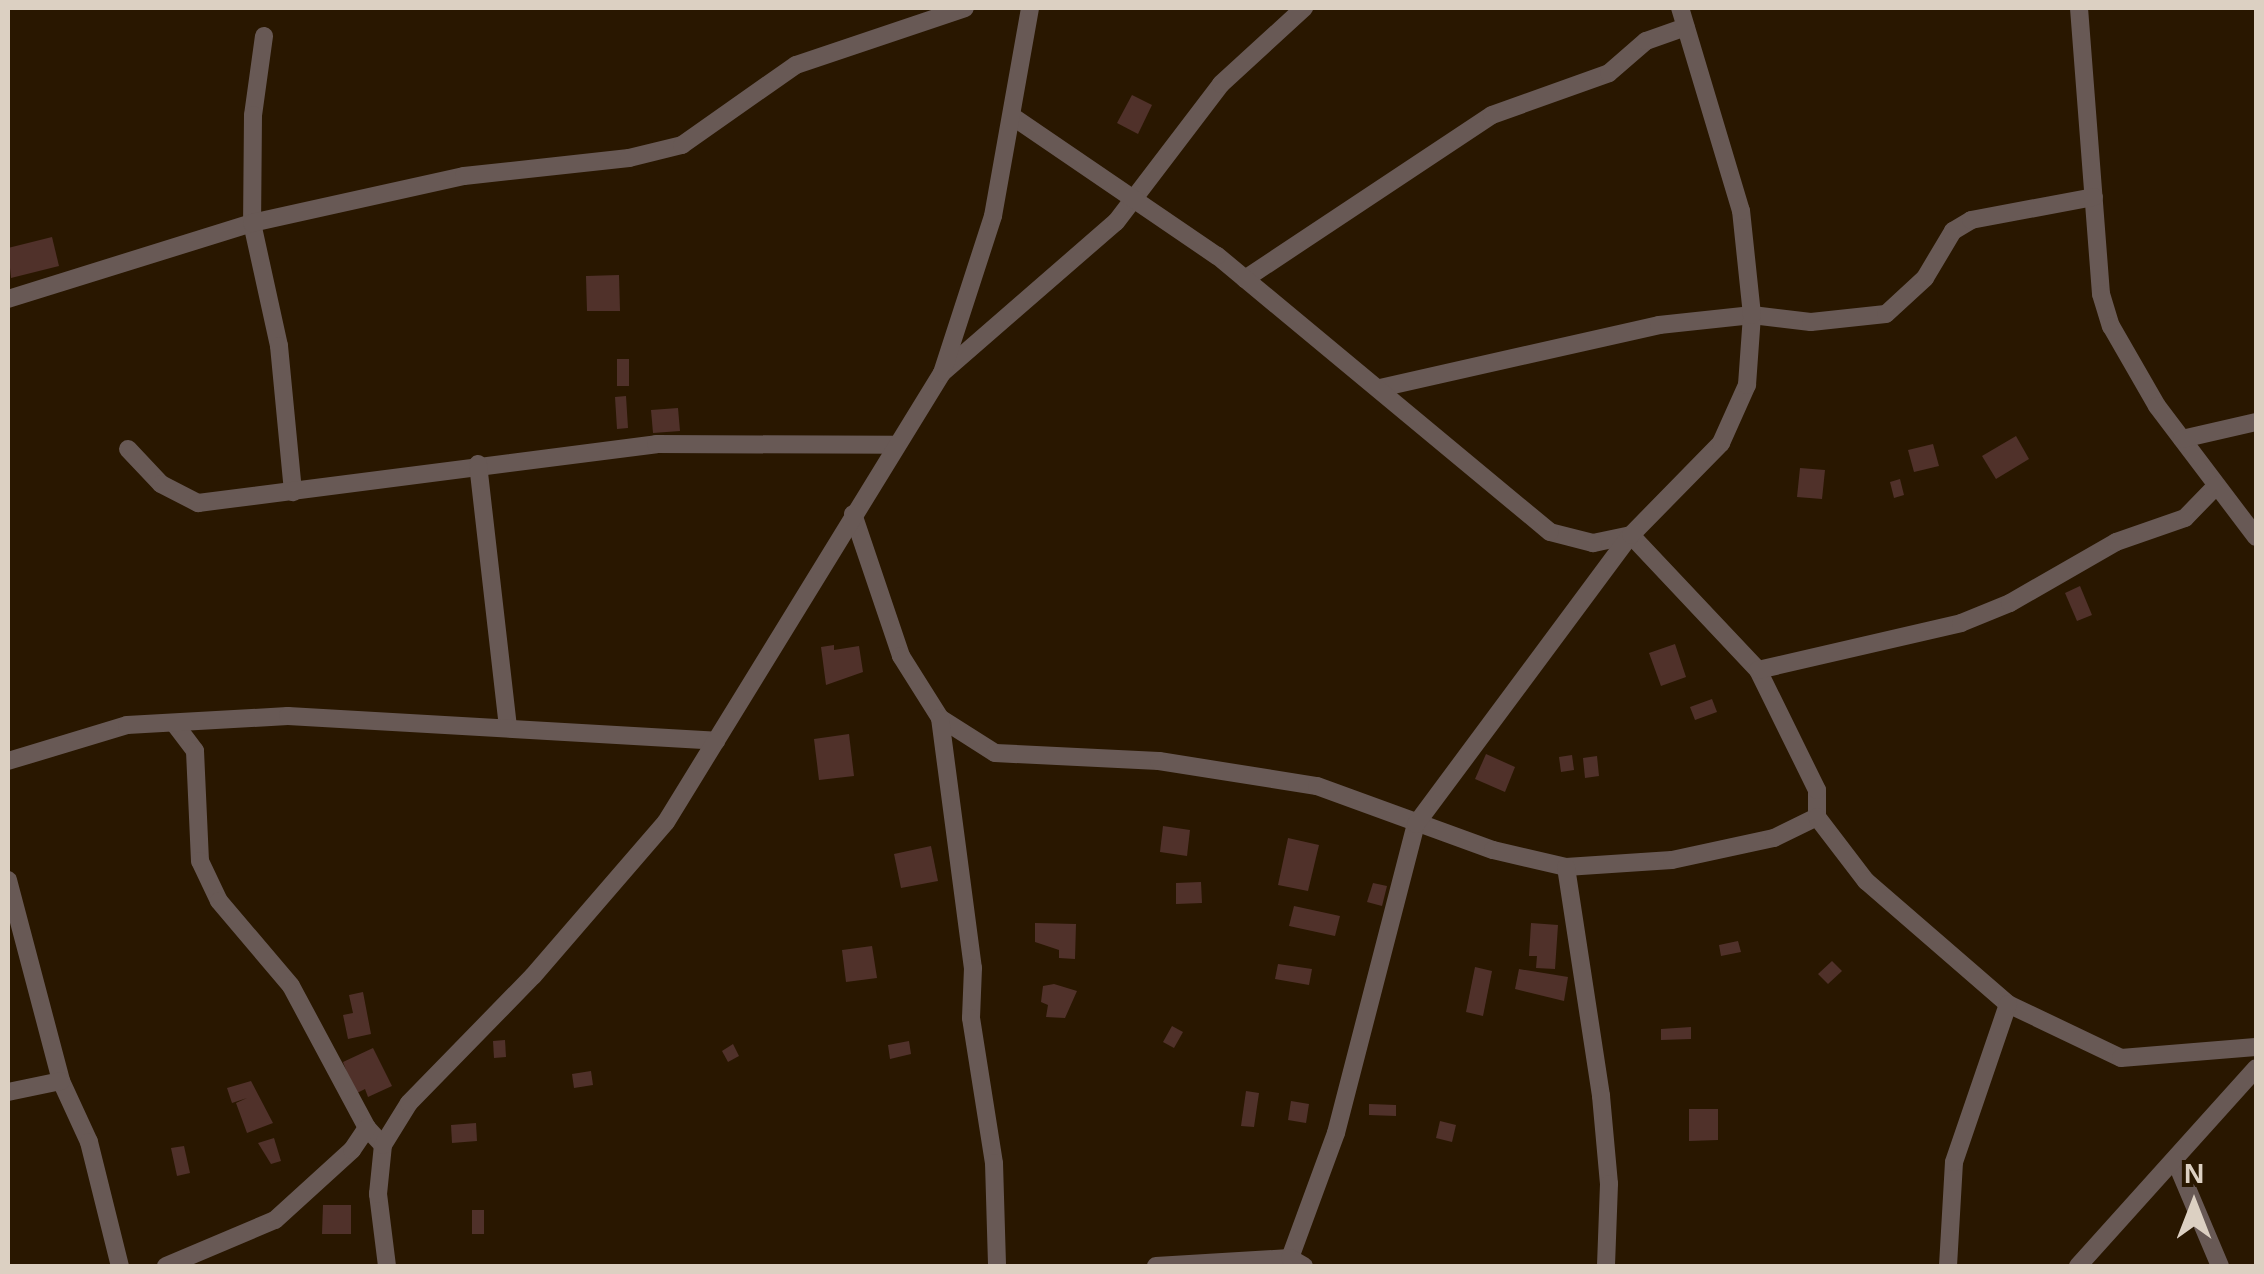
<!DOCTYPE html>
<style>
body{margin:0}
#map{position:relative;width:2264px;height:1274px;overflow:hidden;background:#291700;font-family:Arial,sans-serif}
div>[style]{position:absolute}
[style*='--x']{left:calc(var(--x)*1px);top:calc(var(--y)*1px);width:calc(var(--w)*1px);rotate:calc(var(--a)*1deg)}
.building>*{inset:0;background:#50312a}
.minor>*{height:18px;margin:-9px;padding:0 9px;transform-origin:9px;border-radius:9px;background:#685955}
span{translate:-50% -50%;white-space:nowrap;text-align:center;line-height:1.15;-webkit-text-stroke:8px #291700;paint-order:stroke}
.frame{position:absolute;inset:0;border:10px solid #dcd0c2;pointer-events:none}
.north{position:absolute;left:2144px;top:1154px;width:100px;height:100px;-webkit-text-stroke:8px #291700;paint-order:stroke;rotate:0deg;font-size:28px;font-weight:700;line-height:40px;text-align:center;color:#dcd0c2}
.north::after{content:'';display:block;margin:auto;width:35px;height:45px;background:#dcd0c2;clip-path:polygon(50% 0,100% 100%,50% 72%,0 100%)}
</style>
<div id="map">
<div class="building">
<div style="clip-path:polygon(1132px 95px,1152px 105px,1138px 134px,1117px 123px)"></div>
<div style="clip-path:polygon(52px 237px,59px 266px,11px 278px,8px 248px)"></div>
<div style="clip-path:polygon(619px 275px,620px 311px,587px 311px,586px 276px)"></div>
<div style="clip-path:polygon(617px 359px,629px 359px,629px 386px,617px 386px)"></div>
<div style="clip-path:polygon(626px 396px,628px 428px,617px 429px,615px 397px)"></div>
<div style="clip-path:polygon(678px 408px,680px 431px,653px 433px,651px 410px)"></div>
<div style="clip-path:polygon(2016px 436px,2029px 459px,1996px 479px,1982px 456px)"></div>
<div style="clip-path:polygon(1933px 444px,1939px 466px,1914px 472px,1908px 450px)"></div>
<div style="clip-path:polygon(1800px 468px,1825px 470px,1822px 499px,1797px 497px)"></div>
<div style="clip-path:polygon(1900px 479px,1904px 495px,1894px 498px,1890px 482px)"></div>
<div style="clip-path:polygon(2080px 586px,2092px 615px,2077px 621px,2065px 593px)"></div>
<div style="clip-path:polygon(1675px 644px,1686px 677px,1661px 686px,1649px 653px)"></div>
<div style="clip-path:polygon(834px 645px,834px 650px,859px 646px,863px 672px,826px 685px,821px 647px)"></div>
<div style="clip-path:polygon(1712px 699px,1717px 712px,1695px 720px,1690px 707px)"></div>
<div style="clip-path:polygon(849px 734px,854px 776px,819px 780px,814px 739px)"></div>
<div style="clip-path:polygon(1486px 754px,1515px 767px,1505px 792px,1475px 779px)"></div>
<div style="clip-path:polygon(1572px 755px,1574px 770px,1561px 772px,1559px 757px)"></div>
<div style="clip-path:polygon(1597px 756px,1599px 776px,1585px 778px,1583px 758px)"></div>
<div style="clip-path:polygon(1163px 826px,1190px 830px,1187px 856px,1160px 852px)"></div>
<div style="clip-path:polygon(1288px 838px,1319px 845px,1308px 891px,1278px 885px)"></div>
<div style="clip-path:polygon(931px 846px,938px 881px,901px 888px,894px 854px)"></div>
<div style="clip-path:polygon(1201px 882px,1202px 903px,1176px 904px,1176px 883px)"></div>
<div style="clip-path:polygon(1373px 883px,1387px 886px,1382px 906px,1367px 902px)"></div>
<div style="clip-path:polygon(1294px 906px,1340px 916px,1335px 936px,1289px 926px)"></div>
<div style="clip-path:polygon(1035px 923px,1076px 924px,1075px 959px,1059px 958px,1059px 950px,1035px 942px)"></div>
<div style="clip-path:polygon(1531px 923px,1558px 925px,1555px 969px,1536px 968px,1537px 956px,1529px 956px)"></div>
<div style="clip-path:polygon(1738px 941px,1741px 952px,1721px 956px,1719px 945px)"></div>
<div style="clip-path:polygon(872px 946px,877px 978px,846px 982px,842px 950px)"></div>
<div style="clip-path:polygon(1832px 961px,1842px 971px,1828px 984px,1818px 974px)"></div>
<div style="clip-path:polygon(1278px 964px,1312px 969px,1309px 985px,1275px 979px)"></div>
<div style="clip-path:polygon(1475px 967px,1492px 971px,1483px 1016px,1466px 1012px)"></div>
<div style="clip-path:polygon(1519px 969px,1568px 977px,1564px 1001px,1515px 989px)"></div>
<div style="clip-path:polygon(1054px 984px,1077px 991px,1065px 1018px,1046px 1017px,1048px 1005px,1041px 1002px,1043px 986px)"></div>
<div style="clip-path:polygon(363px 992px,371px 1034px,348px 1039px,343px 1015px,353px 1013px,349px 995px)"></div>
<div style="clip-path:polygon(1172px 1026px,1183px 1032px,1174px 1048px,1163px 1042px)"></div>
<div style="clip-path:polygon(1691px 1027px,1691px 1039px,1661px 1040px,1661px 1029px)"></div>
<div style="clip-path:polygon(505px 1040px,506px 1057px,494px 1058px,493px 1041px)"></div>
<div style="clip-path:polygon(909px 1041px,911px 1054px,890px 1059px,888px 1045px)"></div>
<div style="clip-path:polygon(733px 1044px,739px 1056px,728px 1062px,722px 1051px)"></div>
<div style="clip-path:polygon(373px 1048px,392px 1086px,368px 1097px,365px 1089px,355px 1094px,343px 1062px)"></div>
<div style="clip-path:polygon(591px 1071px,593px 1085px,574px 1088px,572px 1074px)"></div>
<div style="clip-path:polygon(251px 1081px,273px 1123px,247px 1133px,236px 1103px,247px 1098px,232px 1103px,227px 1088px)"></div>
<div style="clip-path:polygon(1246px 1091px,1259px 1093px,1254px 1127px,1241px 1126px)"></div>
<div style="clip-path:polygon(1291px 1101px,1309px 1104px,1306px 1123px,1288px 1120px)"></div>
<div style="clip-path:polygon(1369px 1104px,1396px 1105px,1396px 1116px,1369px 1115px)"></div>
<div style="clip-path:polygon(1689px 1109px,1718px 1109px,1718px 1140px,1689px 1141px)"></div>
<div style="clip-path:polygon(1440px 1121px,1456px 1125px,1452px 1142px,1436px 1138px)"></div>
<div style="clip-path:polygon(476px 1123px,477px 1141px,452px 1143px,451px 1125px)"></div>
<div style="clip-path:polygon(274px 1138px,281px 1161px,271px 1164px,258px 1143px)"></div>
<div style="clip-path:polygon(184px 1146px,190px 1173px,177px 1176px,171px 1148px)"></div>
<div style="clip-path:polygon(323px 1205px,351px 1205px,351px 1234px,322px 1234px)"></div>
<div style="clip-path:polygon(472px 1210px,484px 1210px,484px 1234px,472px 1234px)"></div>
</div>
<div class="minor">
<div style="--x:2079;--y:8;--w:287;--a:85.6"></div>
<div style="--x:2101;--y:294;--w:34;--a:73"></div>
<div style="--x:2111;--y:326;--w:92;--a:60.1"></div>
<div style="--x:2157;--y:406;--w:164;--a:52.9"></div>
<div style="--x:264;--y:36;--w:80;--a:97.9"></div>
<div style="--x:253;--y:115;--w:108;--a:90.5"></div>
<div style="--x:252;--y:223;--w:126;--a:77.6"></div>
<div style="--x:279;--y:346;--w:147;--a:84.5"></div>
<div style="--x:1245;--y:279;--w:296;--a:-33.6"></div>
<div style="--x:1492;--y:115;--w:124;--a:-19.7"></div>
<div style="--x:1609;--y:73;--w:49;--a:-40.9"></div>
<div style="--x:1646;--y:41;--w:42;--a:-19.3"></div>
<div style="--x:8;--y:299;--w:256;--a:-17.3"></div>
<div style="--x:252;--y:223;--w:217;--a:-12.5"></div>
<div style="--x:464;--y:176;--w:166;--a:-6.2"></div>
<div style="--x:629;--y:158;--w:55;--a:-13.8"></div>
<div style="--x:682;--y:145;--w:139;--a:-35.1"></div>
<div style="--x:796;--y:65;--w:178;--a:-18.6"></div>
<div style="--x:942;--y:373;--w:230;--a:-41"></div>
<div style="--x:1116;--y:222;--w:173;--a:-52.7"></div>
<div style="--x:1221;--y:84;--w:113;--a:-42.5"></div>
<div style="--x:1380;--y:388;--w:286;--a:-12.7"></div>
<div style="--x:1659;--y:325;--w:94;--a:-6.1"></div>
<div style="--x:1752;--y:315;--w:59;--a:6.8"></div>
<div style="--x:1811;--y:322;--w:75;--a:-6.1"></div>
<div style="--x:1886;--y:314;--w:53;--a:-42.7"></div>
<div style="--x:1925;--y:278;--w:55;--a:-59.2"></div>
<div style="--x:1953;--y:231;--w:21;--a:-31"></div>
<div style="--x:1971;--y:220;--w:125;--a:-10.6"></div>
<div style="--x:2182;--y:439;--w:76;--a:-12.9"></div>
<div style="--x:128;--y:449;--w:48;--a:46.7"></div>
<div style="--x:161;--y:484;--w:42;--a:27.2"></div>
<div style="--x:198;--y:503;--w:462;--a:-7.3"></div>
<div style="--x:656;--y:444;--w:240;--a:0.2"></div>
<div style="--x:478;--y:464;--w:266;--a:83.5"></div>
<div style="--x:853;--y:514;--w:150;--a:71.3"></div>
<div style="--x:901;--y:656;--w:73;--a:57.8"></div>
<div style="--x:940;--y:718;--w:65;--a:32.5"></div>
<div style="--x:995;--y:753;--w:164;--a:2.8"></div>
<div style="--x:1159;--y:761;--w:160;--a:9"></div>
<div style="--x:1317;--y:786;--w:187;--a:20"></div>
<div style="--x:1493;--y:850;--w:75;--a:13.1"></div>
<div style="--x:1566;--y:867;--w:106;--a:-3.8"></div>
<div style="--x:1672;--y:860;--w:104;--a:-12.2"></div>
<div style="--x:1774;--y:838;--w:48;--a:-26"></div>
<div style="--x:1817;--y:817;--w:27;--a:-90"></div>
<div style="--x:1817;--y:790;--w:134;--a:-116.2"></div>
<div style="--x:1758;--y:670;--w:185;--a:-133.3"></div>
<div style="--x:1631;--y:535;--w:39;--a:168"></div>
<div style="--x:1593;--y:543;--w:44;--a:-165.7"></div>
<div style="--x:1550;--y:532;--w:433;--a:-140.3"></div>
<div style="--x:1217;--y:256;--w:245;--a:-145.7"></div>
<div style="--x:1758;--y:670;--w:208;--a:-13"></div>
<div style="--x:1961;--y:623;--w:53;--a:-22.2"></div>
<div style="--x:2010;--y:603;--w:122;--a:-29.9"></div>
<div style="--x:2116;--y:542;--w:73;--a:-19.2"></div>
<div style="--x:2185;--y:518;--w:45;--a:-45.9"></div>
<div style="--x:940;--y:718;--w:252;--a:82.5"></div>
<div style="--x:973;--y:968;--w:50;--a:92.3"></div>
<div style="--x:971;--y:1018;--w:147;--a:81"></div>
<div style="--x:994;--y:1163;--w:103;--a:88.3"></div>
<div style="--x:174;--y:723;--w:35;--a:53"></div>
<div style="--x:195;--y:751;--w:110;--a:87.4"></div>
<div style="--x:200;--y:861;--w:44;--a:64.6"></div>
<div style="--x:219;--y:901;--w:111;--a:49.7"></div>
<div style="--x:291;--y:986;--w:161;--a:61.8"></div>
<div style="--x:367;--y:1128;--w:23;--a:47"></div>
<div style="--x:8;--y:761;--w:124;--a:-16.8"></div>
<div style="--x:127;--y:725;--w:161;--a:-3.2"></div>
<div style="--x:288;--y:716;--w:429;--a:3.3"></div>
<div style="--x:1817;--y:817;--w:81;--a:52.6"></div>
<div style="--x:1866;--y:881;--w:188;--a:40.9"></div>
<div style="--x:2008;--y:1004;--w:125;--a:25.5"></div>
<div style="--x:2121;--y:1058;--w:135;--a:-4.7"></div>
<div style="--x:1566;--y:867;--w:232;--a:81.3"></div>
<div style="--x:1601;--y:1096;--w:88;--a:84.8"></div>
<div style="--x:1609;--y:1184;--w:82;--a:92.1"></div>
<div style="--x:8;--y:880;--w:208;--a:75.2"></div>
<div style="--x:61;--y:1081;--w:67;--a:65.3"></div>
<div style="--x:89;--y:1142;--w:128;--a:76"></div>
<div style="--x:8;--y:1092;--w:54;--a:-11.7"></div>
<div style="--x:2176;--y:1162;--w:113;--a:67.1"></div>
<div style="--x:1290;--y:1258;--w:133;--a:-69.8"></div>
<div style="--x:1336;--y:1133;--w:319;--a:-75.5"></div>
<div style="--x:1416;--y:824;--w:360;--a:-53.4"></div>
<div style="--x:1631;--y:535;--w:129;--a:-45.6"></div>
<div style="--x:1721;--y:443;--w:64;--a:-65.9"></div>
<div style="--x:1747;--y:385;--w:70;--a:-85.9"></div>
<div style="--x:1752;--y:315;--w:105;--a:-96"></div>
<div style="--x:1741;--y:211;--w:212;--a:-106.7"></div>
<div style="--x:166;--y:1266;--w:118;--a:-22.9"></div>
<div style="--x:275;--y:1220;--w:104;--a:-42.3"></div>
<div style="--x:352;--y:1150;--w:27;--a:-56"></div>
<div style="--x:387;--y:1266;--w:73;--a:-97.1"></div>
<div style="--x:378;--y:1194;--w:49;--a:-84.2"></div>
<div style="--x:383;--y:1145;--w:49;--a:-58.2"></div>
<div style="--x:409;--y:1103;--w:177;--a:-45.7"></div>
<div style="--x:533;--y:976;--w:203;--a:-49.2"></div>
<div style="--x:666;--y:822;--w:527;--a:-58.42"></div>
<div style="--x:942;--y:373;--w:165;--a:-72"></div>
<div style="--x:993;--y:216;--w:211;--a:-79.9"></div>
<div style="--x:1156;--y:1266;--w:134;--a:-3.4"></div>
<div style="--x:1290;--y:1258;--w:16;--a:30"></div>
<div style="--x:1948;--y:1266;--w:104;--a:-86.7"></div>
<div style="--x:1954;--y:1162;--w:167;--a:-71.1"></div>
<div style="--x:2078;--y:1266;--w:266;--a:-48"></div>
</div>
<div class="frame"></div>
<div class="north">N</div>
</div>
